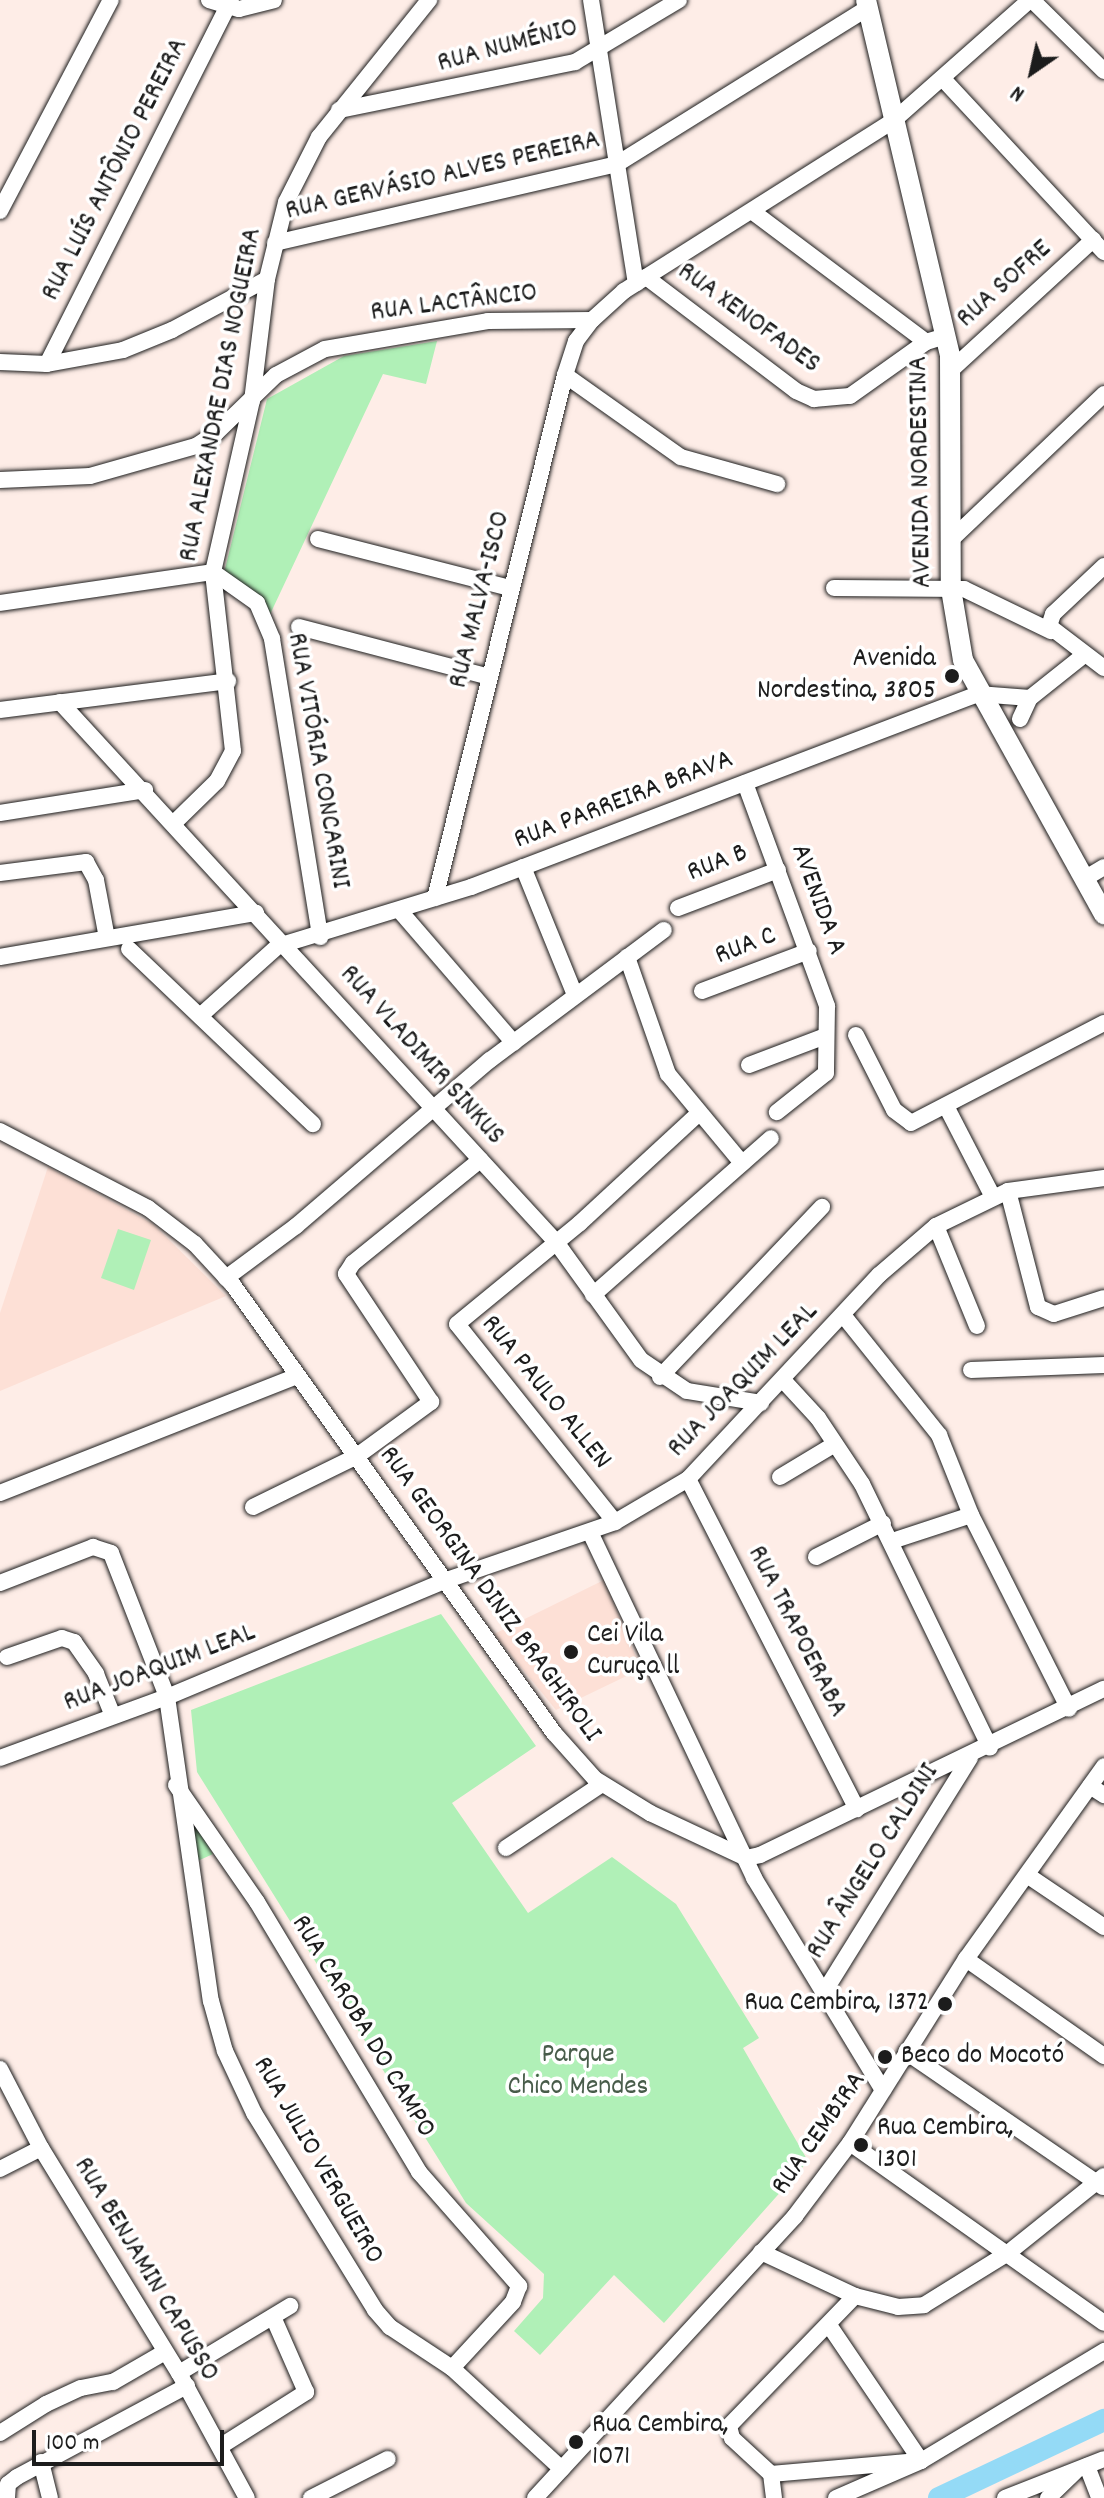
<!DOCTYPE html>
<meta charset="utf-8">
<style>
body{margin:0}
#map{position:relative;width:1104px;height:2498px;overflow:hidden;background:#feede7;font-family:Dekko,sans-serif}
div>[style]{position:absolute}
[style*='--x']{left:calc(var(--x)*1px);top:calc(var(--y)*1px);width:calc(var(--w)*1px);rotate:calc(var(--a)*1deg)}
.built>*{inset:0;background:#fde0d6}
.green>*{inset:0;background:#b0f0b7}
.river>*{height:22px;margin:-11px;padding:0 11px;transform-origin:11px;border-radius:11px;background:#94daf6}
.roads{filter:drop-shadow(0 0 2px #1c1c1c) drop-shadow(0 0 2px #1c1c1c)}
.minor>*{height:16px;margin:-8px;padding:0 8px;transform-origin:8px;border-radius:8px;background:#fff}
.major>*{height:20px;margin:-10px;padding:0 10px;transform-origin:10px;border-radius:10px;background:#fff}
.dots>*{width:22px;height:22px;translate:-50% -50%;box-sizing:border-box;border:4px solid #fff;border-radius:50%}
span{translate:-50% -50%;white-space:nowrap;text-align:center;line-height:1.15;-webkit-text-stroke:7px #fff;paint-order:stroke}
.street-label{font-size:28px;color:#1c1c1c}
.poi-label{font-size:28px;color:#1c1c1c}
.right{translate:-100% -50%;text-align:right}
.left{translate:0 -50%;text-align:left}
.park-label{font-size:28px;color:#485c4a}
.north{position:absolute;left:992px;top:32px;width:80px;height:80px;-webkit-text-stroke:6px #fff;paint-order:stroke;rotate:214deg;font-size:22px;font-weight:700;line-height:32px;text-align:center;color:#1c1c1c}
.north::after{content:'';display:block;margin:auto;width:28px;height:36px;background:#1c1c1c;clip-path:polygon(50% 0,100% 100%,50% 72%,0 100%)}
.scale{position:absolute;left:32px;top:2430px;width:192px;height:36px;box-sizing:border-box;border:4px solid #1c1c1c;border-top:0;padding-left:10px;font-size:24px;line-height:28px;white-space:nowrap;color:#1c1c1c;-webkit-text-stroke:6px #fff;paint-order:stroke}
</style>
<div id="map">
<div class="built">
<div style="clip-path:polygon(48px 1167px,153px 1224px,226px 1296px,0 1391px,0 1313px)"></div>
<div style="clip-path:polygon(604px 1580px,641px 1669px,556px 1710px,494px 1634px)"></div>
</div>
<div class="green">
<div style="clip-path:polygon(437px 341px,426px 384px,383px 374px,266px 623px,223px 577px,267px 399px,344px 356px)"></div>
<div style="clip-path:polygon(118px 1229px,151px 1240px,134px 1290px,101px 1278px)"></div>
<div style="clip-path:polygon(441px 1614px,536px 1746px,452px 1803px,528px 1913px,612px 1857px,676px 1904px,759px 2038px,743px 2048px,808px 2161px,664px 2323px,614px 2275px,540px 2355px,514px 2331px,543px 2298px,544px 2274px,466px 2203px,197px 1772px,191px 1710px)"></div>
<div style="clip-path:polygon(194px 1822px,213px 1854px,191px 1864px)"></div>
</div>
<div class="river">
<div style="--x:939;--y:2498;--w:183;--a:-25.3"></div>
</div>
<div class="roads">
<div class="minor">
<div style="--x:209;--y:0;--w:31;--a:17"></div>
<div style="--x:239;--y:9;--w:36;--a:-14"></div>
<div style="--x:591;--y:0;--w:287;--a:81"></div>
<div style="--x:1032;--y:0;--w:101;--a:44.6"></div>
<div style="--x:944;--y:80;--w:235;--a:47.1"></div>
<div style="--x:339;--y:110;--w:241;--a:-11.5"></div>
<div style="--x:575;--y:62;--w:121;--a:-30.8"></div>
<div style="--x:0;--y:211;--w:238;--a:-62.3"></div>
<div style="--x:753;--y:212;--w:216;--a:36.9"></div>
<div style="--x:275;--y:243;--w:351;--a:-13"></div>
<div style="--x:617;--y:164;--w:296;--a:-31.9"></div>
<div style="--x:646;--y:277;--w:188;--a:37.2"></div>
<div style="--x:796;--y:391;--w:20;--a:24"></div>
<div style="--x:814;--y:399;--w:36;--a:-5"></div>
<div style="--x:850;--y:396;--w:93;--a:-35.4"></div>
<div style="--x:926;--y:342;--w:21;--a:-17"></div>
<div style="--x:0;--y:362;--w:47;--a:2.4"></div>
<div style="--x:47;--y:364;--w:77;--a:-10.4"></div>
<div style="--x:123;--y:350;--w:53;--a:-22.2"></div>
<div style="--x:172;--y:330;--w:108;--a:-28.2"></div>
<div style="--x:47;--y:364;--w:408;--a:-63.2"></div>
<div style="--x:951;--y:370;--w:193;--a:-42.5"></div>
<div style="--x:565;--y:375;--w:142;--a:35.3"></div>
<div style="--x:681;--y:457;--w:100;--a:15.7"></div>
<div style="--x:0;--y:480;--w:90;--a:-2.5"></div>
<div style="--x:90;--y:476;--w:110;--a:-15.8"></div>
<div style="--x:196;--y:446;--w:24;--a:-33"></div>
<div style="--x:216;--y:433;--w:83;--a:-44"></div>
<div style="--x:276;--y:375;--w:55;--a:-28"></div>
<div style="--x:325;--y:349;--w:165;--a:-9.7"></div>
<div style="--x:488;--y:321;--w:104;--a:-0.6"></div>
<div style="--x:592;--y:320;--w:43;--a:-42.2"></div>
<div style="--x:624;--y:291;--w:318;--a:-32.3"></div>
<div style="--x:893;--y:121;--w:183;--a:-41.5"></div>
<div style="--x:955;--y:536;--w:206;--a:-43.6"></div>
<div style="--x:318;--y:539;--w:198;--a:14.3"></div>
<div style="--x:1104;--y:566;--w:70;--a:136.7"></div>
<div style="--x:1053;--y:614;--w:13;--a:108"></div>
<div style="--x:1049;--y:626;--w:69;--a:37.4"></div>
<div style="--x:213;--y:572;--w:54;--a:35.2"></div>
<div style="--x:257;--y:603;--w:39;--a:67"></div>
<div style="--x:272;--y:639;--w:302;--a:80.8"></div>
<div style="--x:834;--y:588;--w:130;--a:0.4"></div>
<div style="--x:964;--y:589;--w:97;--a:25.8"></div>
<div style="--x:0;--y:603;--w:215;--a:-8.3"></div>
<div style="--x:299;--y:627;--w:196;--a:14.7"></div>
<div style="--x:60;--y:702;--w:733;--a:47.43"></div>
<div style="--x:556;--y:1242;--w:145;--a:54.2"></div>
<div style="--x:641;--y:1360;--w:55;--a:34"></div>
<div style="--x:687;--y:1391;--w:75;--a:9.2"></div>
<div style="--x:0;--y:710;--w:230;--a:-7.2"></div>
<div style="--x:1020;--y:719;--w:23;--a:-65"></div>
<div style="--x:1030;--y:698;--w:69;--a:-38.5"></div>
<div style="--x:745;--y:783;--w:238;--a:69.8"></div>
<div style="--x:827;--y:1006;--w:67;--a:90.9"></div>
<div style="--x:826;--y:1073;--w:63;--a:141.5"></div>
<div style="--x:0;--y:813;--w:147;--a:-9"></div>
<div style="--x:174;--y:823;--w:60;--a:-44.3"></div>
<div style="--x:217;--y:781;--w:34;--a:-62"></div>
<div style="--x:233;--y:751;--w:180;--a:-96.4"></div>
<div style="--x:213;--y:572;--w:175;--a:-77.2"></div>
<div style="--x:252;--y:401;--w:123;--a:-83"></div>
<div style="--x:267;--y:279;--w:79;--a:-76.1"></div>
<div style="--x:286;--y:202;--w:73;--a:-63.1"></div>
<div style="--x:319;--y:137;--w:176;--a:-51.2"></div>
<div style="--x:523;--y:867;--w:138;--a:67.9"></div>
<div style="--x:0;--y:873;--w:87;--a:-7.3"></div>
<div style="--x:86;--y:862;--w:21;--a:61"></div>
<div style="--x:96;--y:880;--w:59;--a:79.3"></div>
<div style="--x:1084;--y:879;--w:23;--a:-31"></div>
<div style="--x:435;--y:898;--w:539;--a:-76.04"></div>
<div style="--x:565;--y:375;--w:36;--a:-72"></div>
<div style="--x:576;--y:341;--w:26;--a:-53"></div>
<div style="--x:678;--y:908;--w:107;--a:-20.8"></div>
<div style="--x:400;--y:911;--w:174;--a:49.2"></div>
<div style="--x:129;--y:949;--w:254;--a:43.6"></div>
<div style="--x:0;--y:957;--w:260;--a:-9.8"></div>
<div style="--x:627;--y:957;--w:124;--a:70.7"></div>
<div style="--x:668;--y:1074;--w:116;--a:50.3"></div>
<div style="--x:702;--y:991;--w:114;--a:-20.5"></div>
<div style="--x:200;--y:1016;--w:105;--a:-41.9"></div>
<div style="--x:278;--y:946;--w:202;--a:-17"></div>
<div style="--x:471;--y:887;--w:542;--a:-20.84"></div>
<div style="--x:978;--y:694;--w:52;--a:4.4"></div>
<div style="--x:856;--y:1035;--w:84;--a:63.1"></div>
<div style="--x:894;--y:1110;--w:21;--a:37"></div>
<div style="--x:911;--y:1123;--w:217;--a:-27.4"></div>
<div style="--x:749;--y:1065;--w:79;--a:-20.7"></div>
<div style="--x:946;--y:1106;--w:102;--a:62.7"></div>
<div style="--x:0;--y:1131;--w:167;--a:27.5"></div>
<div style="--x:148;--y:1208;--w:59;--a:37.5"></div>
<div style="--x:195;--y:1244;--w:56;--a:47.2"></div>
<div style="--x:233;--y:1285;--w:551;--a:54.38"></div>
<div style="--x:554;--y:1733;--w:62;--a:48.3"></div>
<div style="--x:595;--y:1779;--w:65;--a:31.7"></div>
<div style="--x:650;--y:1813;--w:106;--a:25.1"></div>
<div style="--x:746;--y:1858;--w:14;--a:-12"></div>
<div style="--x:760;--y:1855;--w:382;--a:-25.8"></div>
<div style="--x:1008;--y:1191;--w:120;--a:75.5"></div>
<div style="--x:1038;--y:1307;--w:17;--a:24"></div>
<div style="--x:1054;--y:1314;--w:52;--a:-17.7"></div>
<div style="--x:936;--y:1226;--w:108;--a:67.7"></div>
<div style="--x:226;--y:1278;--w:87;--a:-36.6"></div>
<div style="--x:296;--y:1226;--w:255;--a:-40.6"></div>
<div style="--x:490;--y:1060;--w:217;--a:-36.8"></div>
<div style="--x:593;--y:1295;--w:237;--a:-41.4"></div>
<div style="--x:843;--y:1315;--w:154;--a:51.3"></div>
<div style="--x:939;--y:1435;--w:86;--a:68.2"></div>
<div style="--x:971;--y:1515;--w:217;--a:63.2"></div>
<div style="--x:971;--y:1370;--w:133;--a:-2.2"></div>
<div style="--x:660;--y:1377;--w:235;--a:-46.4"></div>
<div style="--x:783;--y:1380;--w:52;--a:47.4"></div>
<div style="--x:818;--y:1418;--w:79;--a:56.3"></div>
<div style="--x:862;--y:1484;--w:293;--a:64.1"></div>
<div style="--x:780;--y:1477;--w:64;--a:-31"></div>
<div style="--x:688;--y:1479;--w:371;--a:62.9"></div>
<div style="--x:0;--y:1493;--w:319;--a:-21.5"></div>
<div style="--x:253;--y:1507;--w:116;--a:-26.1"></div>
<div style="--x:357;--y:1456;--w:92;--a:-36.1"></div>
<div style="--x:431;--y:1402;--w:154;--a:-123.6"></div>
<div style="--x:346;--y:1274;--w:13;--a:-58"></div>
<div style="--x:353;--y:1263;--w:164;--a:-39"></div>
<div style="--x:615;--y:1522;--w:253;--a:-128.6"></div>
<div style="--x:457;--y:1324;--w:159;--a:-39.4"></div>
<div style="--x:580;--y:1223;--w:162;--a:-42.7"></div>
<div style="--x:590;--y:1532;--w:383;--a:64.6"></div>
<div style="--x:754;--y:1878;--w:248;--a:58.7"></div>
<div style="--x:892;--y:1541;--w:83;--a:-18.2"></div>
<div style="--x:816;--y:1557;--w:75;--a:-26.9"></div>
<div style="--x:0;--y:1583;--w:100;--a:-21.2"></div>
<div style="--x:93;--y:1547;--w:19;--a:18"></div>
<div style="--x:111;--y:1553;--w:155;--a:68.7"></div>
<div style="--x:167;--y:1697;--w:307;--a:81.8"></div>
<div style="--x:211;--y:2001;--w:52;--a:74.4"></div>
<div style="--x:225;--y:2051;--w:68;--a:64.9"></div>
<div style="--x:254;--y:2113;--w:231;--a:58.4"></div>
<div style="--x:375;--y:2310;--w:23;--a:49"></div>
<div style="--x:390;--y:2327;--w:74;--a:33.5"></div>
<div style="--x:452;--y:2368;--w:149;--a:42.6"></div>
<div style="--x:7;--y:1657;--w:58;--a:-19.1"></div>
<div style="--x:62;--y:1638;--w:13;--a:18"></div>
<div style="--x:74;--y:1642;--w:39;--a:55"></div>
<div style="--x:96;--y:1674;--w:45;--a:68"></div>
<div style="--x:0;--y:1758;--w:178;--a:-20.1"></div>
<div style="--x:167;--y:1697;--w:300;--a:-22.7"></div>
<div style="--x:444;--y:1581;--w:181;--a:-19"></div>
<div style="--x:615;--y:1522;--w:85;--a:-30.5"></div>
<div style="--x:688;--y:1479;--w:279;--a:-46.9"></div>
<div style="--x:879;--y:1275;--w:75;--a:-40.7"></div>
<div style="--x:936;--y:1226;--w:80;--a:-25.9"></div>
<div style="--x:1008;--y:1191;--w:97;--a:-7.7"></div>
<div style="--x:176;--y:1785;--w:142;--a:55.3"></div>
<div style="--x:257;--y:1902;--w:315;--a:59"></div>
<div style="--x:419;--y:2172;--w:152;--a:48.7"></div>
<div style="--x:519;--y:2286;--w:17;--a:111"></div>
<div style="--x:513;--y:2302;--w:90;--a:132.7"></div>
<div style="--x:1090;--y:1786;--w:17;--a:33"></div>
<div style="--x:506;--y:1848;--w:115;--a:-33.7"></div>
<div style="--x:1027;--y:1875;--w:93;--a:34"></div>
<div style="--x:966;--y:1959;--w:169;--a:35.1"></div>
<div style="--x:823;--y:1994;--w:278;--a:-58.1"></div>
<div style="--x:906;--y:2052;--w:239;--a:34.4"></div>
<div style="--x:0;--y:2069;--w:89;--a:62.6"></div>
<div style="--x:41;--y:2148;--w:264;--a:58.5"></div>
<div style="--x:179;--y:2373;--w:142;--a:61.5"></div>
<div style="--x:850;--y:2143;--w:311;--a:35.3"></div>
<div style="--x:0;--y:2169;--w:46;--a:-27.1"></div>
<div style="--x:761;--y:2252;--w:104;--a:25.1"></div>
<div style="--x:855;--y:2296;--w:44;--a:14.3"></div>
<div style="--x:898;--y:2307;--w:26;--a:-4"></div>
<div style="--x:924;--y:2305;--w:99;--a:-31.8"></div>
<div style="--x:1008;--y:2253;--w:123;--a:-38.7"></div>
<div style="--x:179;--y:2373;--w:130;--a:-31.1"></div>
<div style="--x:0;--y:2433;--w:54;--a:-32.2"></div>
<div style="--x:46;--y:2404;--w:38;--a:-25"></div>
<div style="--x:81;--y:2388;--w:33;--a:-11"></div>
<div style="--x:113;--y:2382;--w:60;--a:-30"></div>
<div style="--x:221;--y:2446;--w:101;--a:-32.4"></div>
<div style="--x:306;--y:2392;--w:82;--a:-113.7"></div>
<div style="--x:41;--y:2462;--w:37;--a:76"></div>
<div style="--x:1087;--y:2466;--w:34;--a:69"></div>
<div style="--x:771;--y:2474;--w:151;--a:-5"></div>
<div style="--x:921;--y:2461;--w:164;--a:-124.1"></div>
<div style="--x:7;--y:2498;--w:14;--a:-86"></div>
<div style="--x:8;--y:2484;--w:11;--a:-38"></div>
<div style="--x:17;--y:2477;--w:193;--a:-28.2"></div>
<div style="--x:311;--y:2498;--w:86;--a:-26.9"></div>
<div style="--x:535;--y:2498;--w:384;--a:-47.3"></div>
<div style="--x:795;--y:2216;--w:91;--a:-53"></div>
<div style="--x:850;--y:2143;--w:218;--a:-57.8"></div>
<div style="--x:966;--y:1959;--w:237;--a:-54.4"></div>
<div style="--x:774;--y:2498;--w:24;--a:-97"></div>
<div style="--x:771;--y:2474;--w:53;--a:-137.3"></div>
<div style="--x:732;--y:2438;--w:12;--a:-104"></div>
<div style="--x:729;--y:2426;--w:181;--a:-45.9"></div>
<div style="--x:836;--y:2498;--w:93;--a:-23.5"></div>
<div style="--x:921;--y:2461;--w:214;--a:-31"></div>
<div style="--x:1005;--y:2498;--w:106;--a:-21.5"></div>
<div style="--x:1048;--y:2498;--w:37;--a:-44"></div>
</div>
<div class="major">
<div style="--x:866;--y:0;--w:365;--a:76.7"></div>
<div style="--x:950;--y:355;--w:234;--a:89.8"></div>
<div style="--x:951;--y:589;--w:72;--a:80.4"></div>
<div style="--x:963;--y:660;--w:291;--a:61"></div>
</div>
</div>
<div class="dots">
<div style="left:952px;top:676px;background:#1c1c1c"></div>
<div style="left:571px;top:1652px;background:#1c1c1c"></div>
<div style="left:945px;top:2004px;background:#1c1c1c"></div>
<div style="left:885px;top:2057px;background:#1c1c1c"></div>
<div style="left:861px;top:2145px;background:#1c1c1c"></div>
<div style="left:576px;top:2442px;background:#1c1c1c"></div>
</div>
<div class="street-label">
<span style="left:508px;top:47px;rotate:-15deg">RUA NUMÉNIO</span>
<span style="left:116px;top:170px;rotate:-63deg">RUA LUÍS ANTÔNIO PEREIRA</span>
<span style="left:443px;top:177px;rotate:-13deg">RUA GERVÁSIO ALVES PEREIRA</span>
<span style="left:1005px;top:285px;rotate:-42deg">RUA SOFRE</span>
<span style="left:454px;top:304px;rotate:-7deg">RUA LACTÂNCIO</span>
<span style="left:748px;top:319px;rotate:36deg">RUA XENOFADES</span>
<span style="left:222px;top:395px;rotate:-79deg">RUA ALEXANDRE DIAS NOGUEIRA</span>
<span style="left:922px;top:472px;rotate:-91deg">AVENIDA NORDESTINA</span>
<span style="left:481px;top:600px;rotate:-76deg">RUA MALVA-ISCO</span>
<span style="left:317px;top:761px;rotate:80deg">RUA VITÓRIA CONCARINI</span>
<span style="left:624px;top:801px;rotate:-21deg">RUA PARREIRA BRAVA</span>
<span style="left:718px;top:864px;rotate:-21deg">RUA B</span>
<span style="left:817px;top:900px;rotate:70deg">AVENIDA A</span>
<span style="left:746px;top:947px;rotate:-21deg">RUA C</span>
<span style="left:421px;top:1056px;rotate:48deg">RUA VLADIMIR SINKUS</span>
<span style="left:744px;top:1381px;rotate:-46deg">RUA JOAQUIM LEAL</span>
<span style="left:545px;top:1393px;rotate:51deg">RUA PAULO ALLEN</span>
<span style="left:489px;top:1595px;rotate:54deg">RUA GEORGINA DINIZ BRAGHIROLI</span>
<span style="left:796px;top:1632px;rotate:63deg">RUA TRAPOERABA</span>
<span style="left:160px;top:1669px;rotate:-21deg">RUA JOAQUIM LEAL</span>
<span style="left:874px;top:1862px;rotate:-58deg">RUA ÂNGELO CALDINI</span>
<span style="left:362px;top:2027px;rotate:59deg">RUA CAROBA DO CAMPO</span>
<span style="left:820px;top:2134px;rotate:-55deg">RUA CEMBIRA</span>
<span style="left:317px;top:2161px;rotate:60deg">RUA JULIO VERGUEIRO</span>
<span style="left:145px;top:2270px;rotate:59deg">RUA BENJAMIN CAPUSSO</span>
</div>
<div class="poi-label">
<span class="right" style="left:936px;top:676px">Avenida<br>Nordestina, 3805</span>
<span class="left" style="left:587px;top:1652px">Cei Vila<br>Curuça ll</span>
<span class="right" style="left:929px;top:2004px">Rua Cembira, 1372</span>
<span class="left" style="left:901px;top:2057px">Beco do Mocotó</span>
<span class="left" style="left:877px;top:2145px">Rua Cembira,<br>1301</span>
<span class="left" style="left:592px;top:2442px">Rua Cembira,<br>1071</span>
</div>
<div class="park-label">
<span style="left:578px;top:2072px">Parque<br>Chico Mendes</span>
</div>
<div class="north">N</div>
<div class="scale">100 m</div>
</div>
